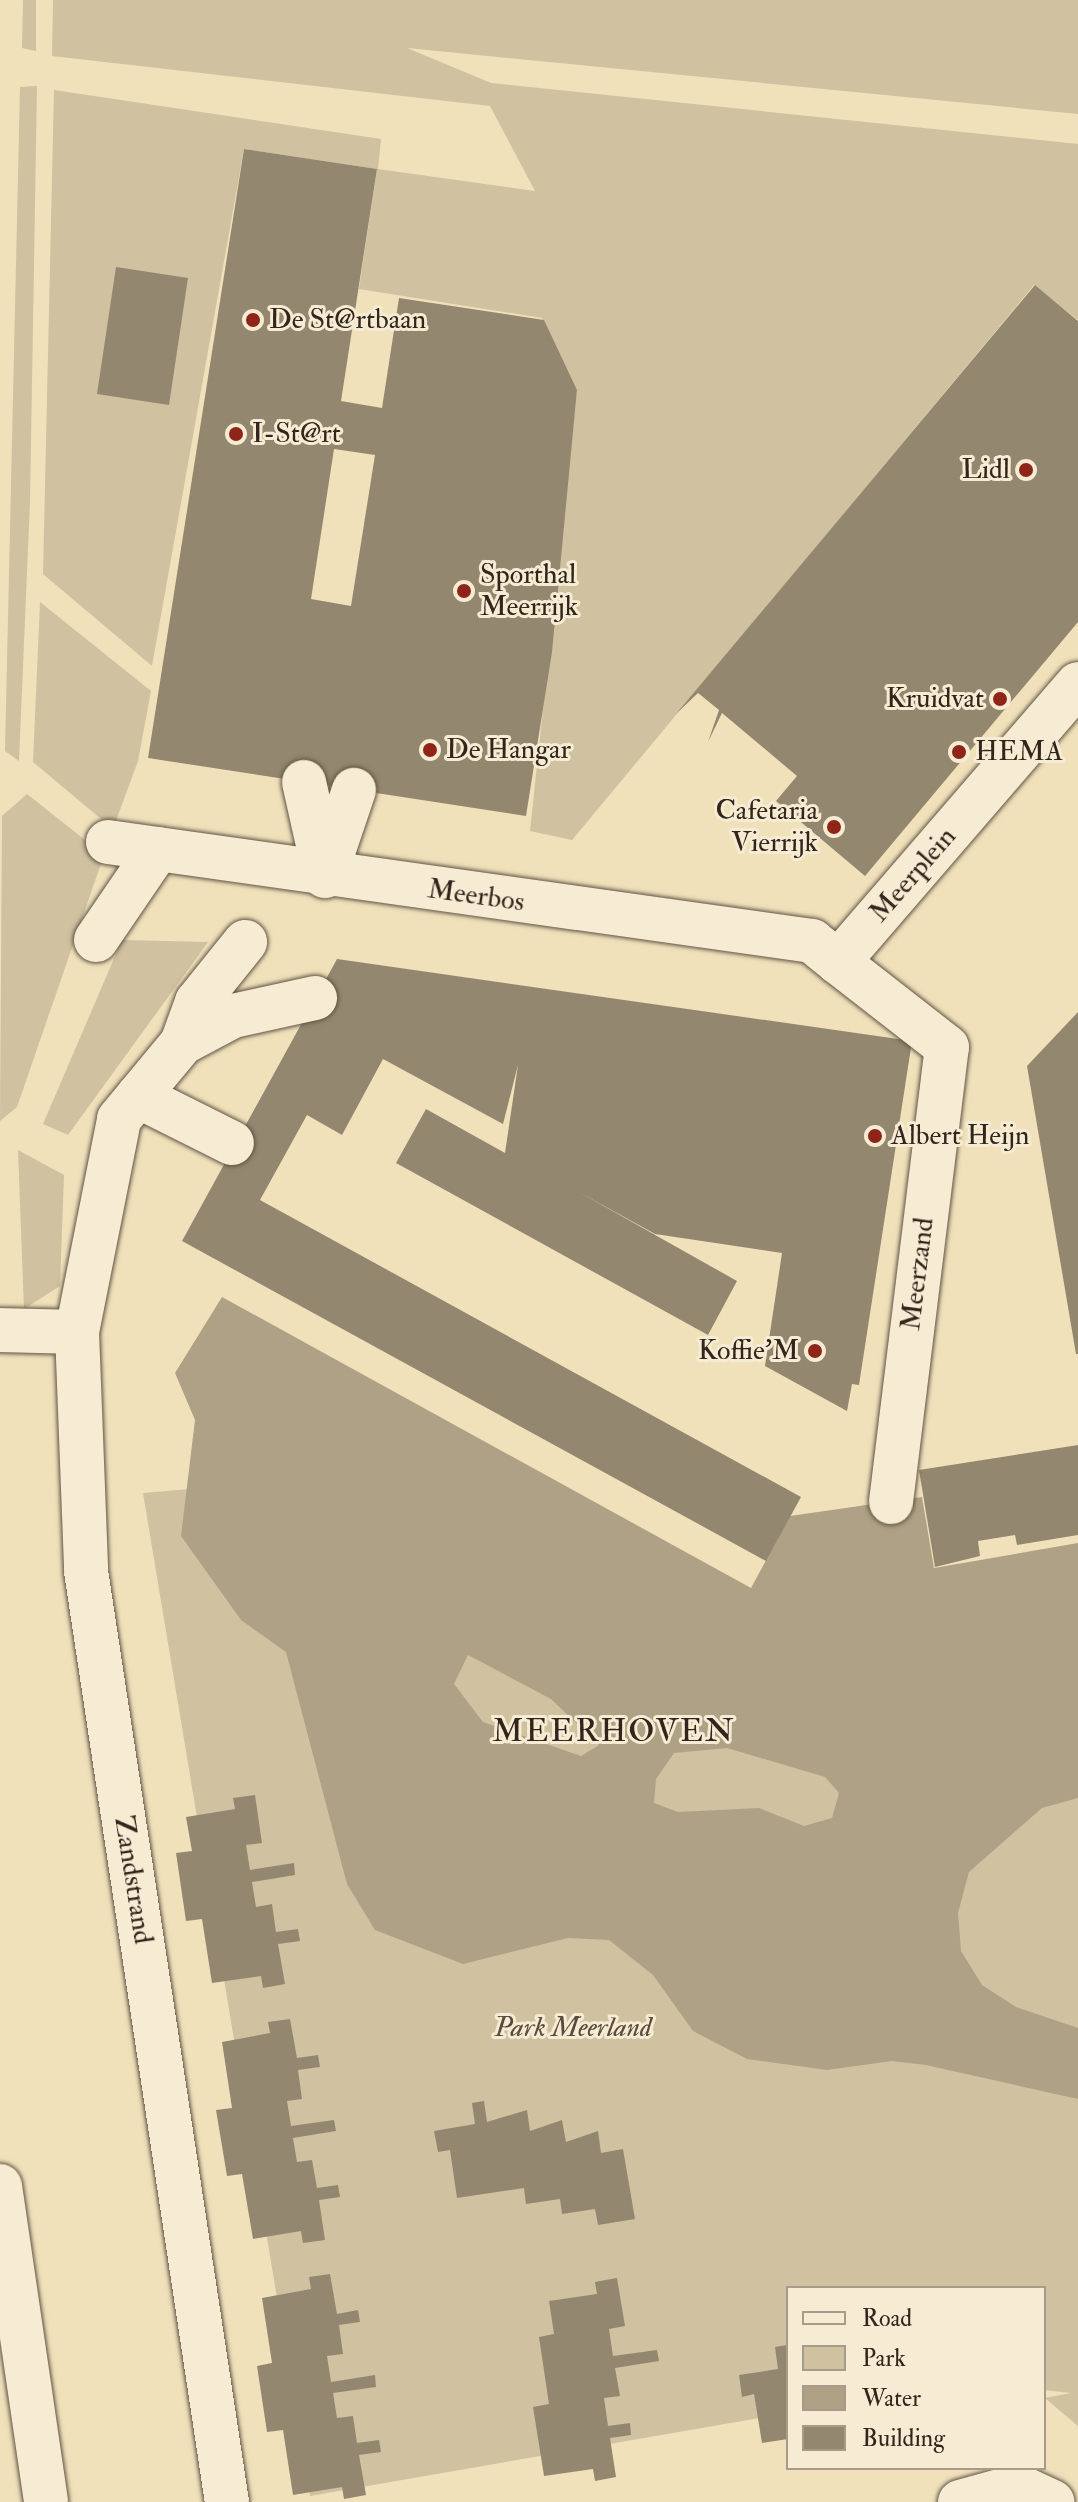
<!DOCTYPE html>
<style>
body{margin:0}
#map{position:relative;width:1078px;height:2502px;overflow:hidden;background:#f0e1bb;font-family:"IM FELL Double Pica",serif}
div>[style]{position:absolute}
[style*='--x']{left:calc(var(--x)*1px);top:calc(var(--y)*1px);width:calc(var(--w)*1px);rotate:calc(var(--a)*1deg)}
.green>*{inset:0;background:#d0c1a0}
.water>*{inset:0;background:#afa185}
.building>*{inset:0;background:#94876f}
.roads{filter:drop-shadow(0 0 2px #615444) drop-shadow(0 0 2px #615444)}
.minor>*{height:44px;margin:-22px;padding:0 22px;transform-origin:22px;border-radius:22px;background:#f5ecd3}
.dots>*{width:22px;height:22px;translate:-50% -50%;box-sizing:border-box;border:4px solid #f5ecd3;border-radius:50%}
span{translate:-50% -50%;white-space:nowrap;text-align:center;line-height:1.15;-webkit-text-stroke:6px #f5ecd3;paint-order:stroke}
.poi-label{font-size:28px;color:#31251c}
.left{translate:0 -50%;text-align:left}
.right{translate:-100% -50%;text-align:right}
.street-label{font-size:28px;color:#31251c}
.park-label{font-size:28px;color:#594c3d;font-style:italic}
.quarter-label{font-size:32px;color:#31251c;letter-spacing:2px}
.legend{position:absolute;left:786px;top:2286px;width:260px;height:184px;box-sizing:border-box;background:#f5ecd3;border:2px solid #a79c8a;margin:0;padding:10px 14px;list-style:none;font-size:24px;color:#31251c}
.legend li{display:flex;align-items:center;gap:16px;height:40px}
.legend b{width:40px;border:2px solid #a79c8a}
</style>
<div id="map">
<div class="green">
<div style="clip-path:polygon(23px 0,36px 0,36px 51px,22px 48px)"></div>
<div style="clip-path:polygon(53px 0,1078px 0,1078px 114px,407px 48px,491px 83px,1078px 144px,1078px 320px,1034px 285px,572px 840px,530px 831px,577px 390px,542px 318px,359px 289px,377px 169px,244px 149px,152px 666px,43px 574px,54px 90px,381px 139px,378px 169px,535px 191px,490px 106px,52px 56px)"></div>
<div style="clip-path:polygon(37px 86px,30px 502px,19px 761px,5px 751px,20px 87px)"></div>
<div style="clip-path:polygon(40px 602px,151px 691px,138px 761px,113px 829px,33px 762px)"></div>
<div style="clip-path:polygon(27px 794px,104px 855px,17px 1107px,0 1121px,2px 816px)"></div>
<div style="clip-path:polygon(122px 940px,208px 942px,68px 1135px,43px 1124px)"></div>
<div style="clip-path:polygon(18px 1150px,64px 1175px,60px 1286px,24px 1309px)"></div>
<div style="clip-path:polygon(237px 1485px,1078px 1690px,1078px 2426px,1045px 2398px,1071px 2393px,1044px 2390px,1044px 2288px,788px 2288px,788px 2413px,310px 2496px,143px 1493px)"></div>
</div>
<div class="water">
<div style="clip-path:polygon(evenodd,222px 1297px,751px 1588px,790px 1516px,922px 1497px,934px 1568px,1078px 1543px,1078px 1798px,1042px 1808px,969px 1872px,958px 1913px,961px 1951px,982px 1985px,1016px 2007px,1078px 2028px,1078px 2099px,926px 2065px,892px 2061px,827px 2070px,747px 2059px,693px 2031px,653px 1975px,609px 1940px,568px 1938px,463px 1964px,375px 1930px,347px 1884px,286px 1652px,241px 1620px,181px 1536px,195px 1420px,175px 1373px,222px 1297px,468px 1655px,551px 1699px,599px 1745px,581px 1756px,483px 1722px,454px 1684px,468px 1655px,222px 1297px,727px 1748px,825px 1777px,839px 1793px,832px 1818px,804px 1826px,759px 1808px,678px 1812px,654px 1803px,656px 1779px,674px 1753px,727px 1748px)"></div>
</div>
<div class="building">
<div style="clip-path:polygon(evenodd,244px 149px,377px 169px,341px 401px,382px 408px,399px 298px,544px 320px,577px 390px,552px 652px,526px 816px,148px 758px,244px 149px,334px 449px,375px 455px,351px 606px,311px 599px,334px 449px)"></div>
<div style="clip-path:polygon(116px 267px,188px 278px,169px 405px,97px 394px)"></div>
<div style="clip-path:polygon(1035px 285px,1078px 321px,1078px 622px,865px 876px,776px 801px,797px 776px,722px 713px,708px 742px,719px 710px,698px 693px,676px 714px)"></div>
<div style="clip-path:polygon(337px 959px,912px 1041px,859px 1385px,852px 1384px,847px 1411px,765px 1366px,782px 1253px,655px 1234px,577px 1191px,737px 1281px,708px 1335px,396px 1163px,426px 1109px,505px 1153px,518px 1065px,503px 1124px,383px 1059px,342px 1135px,307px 1115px,260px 1200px,801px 1497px,766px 1561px,182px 1241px)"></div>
<div style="clip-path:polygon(1078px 1012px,1078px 1354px,1076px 1354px,1027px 1066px)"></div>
<div style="clip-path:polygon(1078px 1445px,1078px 1535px,1017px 1545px,1015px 1535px,978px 1541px,980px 1556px,935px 1567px,919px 1470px)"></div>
<div style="clip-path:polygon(255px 1795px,262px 1843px,246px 1845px,250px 1870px,294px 1863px,295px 1875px,252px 1882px,256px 1907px,272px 1904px,276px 1932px,298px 1929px,300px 1941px,278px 1944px,285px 1984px,263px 1988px,261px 1976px,212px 1983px,202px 1919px,186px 1921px,176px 1853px,192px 1851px,186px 1817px,235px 1809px,233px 1798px)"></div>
<div style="clip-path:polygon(290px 2019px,297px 2058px,318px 2055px,320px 2067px,298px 2070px,302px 2099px,287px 2101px,291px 2126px,334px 2120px,336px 2131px,293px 2138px,297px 2162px,312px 2160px,317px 2188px,338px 2185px,340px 2197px,319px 2200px,325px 2240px,303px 2243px,301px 2231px,253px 2239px,242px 2174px,227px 2176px,216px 2110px,232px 2108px,222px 2042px,270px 2033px,268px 2022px)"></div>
<div style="clip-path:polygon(484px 2101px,487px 2122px,527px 2110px,530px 2131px,562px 2120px,566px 2142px,598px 2131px,601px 2153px,623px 2149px,635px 2219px,598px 2225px,595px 2209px,562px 2214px,560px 2199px,526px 2204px,524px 2188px,457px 2198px,450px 2150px,438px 2152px,434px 2131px,475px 2124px,472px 2103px)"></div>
<div style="clip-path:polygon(330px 2274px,337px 2314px,358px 2310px,360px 2322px,339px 2325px,343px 2354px,327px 2356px,331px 2382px,375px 2375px,376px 2387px,333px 2393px,337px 2418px,353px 2416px,357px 2443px,379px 2440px,381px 2452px,359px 2455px,366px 2495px,344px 2499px,342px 2487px,293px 2495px,283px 2430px,267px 2432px,257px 2366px,272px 2363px,262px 2298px,311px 2289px,309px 2277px)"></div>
<div style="clip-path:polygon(617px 2278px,625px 2326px,609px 2329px,613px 2356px,657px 2350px,659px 2361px,615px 2368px,620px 2396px,604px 2398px,608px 2426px,630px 2423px,631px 2435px,610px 2438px,616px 2477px,595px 2481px,593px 2469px,544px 2476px,533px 2407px,549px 2404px,539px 2337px,554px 2334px,549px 2301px,597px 2294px,595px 2282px)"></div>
<div style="clip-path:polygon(787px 2345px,788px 2439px,762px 2443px,754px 2394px,742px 2397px,739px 2375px,778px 2369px,775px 2347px)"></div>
</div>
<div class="roads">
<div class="minor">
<div style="--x:304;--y:782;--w:96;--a:77.4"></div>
<div style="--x:108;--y:842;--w:711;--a:8"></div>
<div style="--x:812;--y:941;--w:33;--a:39"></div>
<div style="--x:325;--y:876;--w:91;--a:-71.4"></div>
<div style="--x:96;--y:940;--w:110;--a:-55.7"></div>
<div style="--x:182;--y:1043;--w:44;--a:-69.9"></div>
<div style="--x:197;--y:1002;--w:77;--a:-51.3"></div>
<div style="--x:138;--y:1096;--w:105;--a:26.6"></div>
<div style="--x:0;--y:1330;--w:77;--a:1.5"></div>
<div style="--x:77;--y:1332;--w:239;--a:87.8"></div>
<div style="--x:86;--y:1571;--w:942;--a:81.39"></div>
<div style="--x:77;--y:1332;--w:217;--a:-78.8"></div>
<div style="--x:119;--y:1119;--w:99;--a:-50.3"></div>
<div style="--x:182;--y:1043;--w:58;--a:-27.9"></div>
<div style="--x:233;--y:1016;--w:84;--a:-12.4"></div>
<div style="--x:891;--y:1502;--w:458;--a:-83"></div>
<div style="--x:947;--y:1047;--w:138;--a:-142.1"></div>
<div style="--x:838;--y:962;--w:367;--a:-49.2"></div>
<div style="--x:0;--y:2186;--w:319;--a:81.7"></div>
<div style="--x:960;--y:2502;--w:60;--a:-15.4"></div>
<div style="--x:1018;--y:2486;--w:38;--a:25"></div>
</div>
</div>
<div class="dots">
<div style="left:253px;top:320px;background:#8f2418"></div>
<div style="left:236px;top:434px;background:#8f2418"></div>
<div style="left:1026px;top:470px;background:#8f2418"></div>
<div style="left:464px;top:591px;background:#8f2418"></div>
<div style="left:1000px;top:699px;background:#8f2418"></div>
<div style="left:430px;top:750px;background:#8f2418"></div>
<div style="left:959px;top:752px;background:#8f2418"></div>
<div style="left:834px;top:827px;background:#8f2418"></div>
<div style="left:875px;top:1136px;background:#8f2418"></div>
<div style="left:815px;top:1351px;background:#8f2418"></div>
</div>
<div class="poi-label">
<span class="left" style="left:269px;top:320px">De St@rtbaan</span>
<span class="left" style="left:252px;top:434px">I-St@rt</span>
<span class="right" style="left:1010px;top:470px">Lidl</span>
<span class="left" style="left:480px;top:591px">Sporthal<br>Meerrijk</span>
<span class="right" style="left:984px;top:699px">Kruidvat</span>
<span class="left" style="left:446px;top:750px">De Hangar</span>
<span class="left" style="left:975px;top:752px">HEMA</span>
<span class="right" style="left:818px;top:827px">Cafetaria<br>Vierrijk</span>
<span class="left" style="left:891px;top:1136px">Albert Heijn</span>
<span class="right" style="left:799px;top:1351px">Koffie'M</span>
</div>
<div class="street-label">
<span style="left:913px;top:875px;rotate:-49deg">Meerplein</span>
<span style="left:476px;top:896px;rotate:8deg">Meerbos</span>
<span style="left:918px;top:1274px;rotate:-83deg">Meerzand</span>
<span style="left:133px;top:1880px;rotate:81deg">Zandstrand</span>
</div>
<div class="park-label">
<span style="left:573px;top:2028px">Park Meerland</span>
</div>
<div class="quarter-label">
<span style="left:614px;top:1731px">MEERHOVEN</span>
</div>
<ul class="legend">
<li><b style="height:10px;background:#f5ecd3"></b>Road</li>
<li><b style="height:22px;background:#d0c1a0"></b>Park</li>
<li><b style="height:22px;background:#afa185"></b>Water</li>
<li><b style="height:22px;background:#94876f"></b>Building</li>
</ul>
</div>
